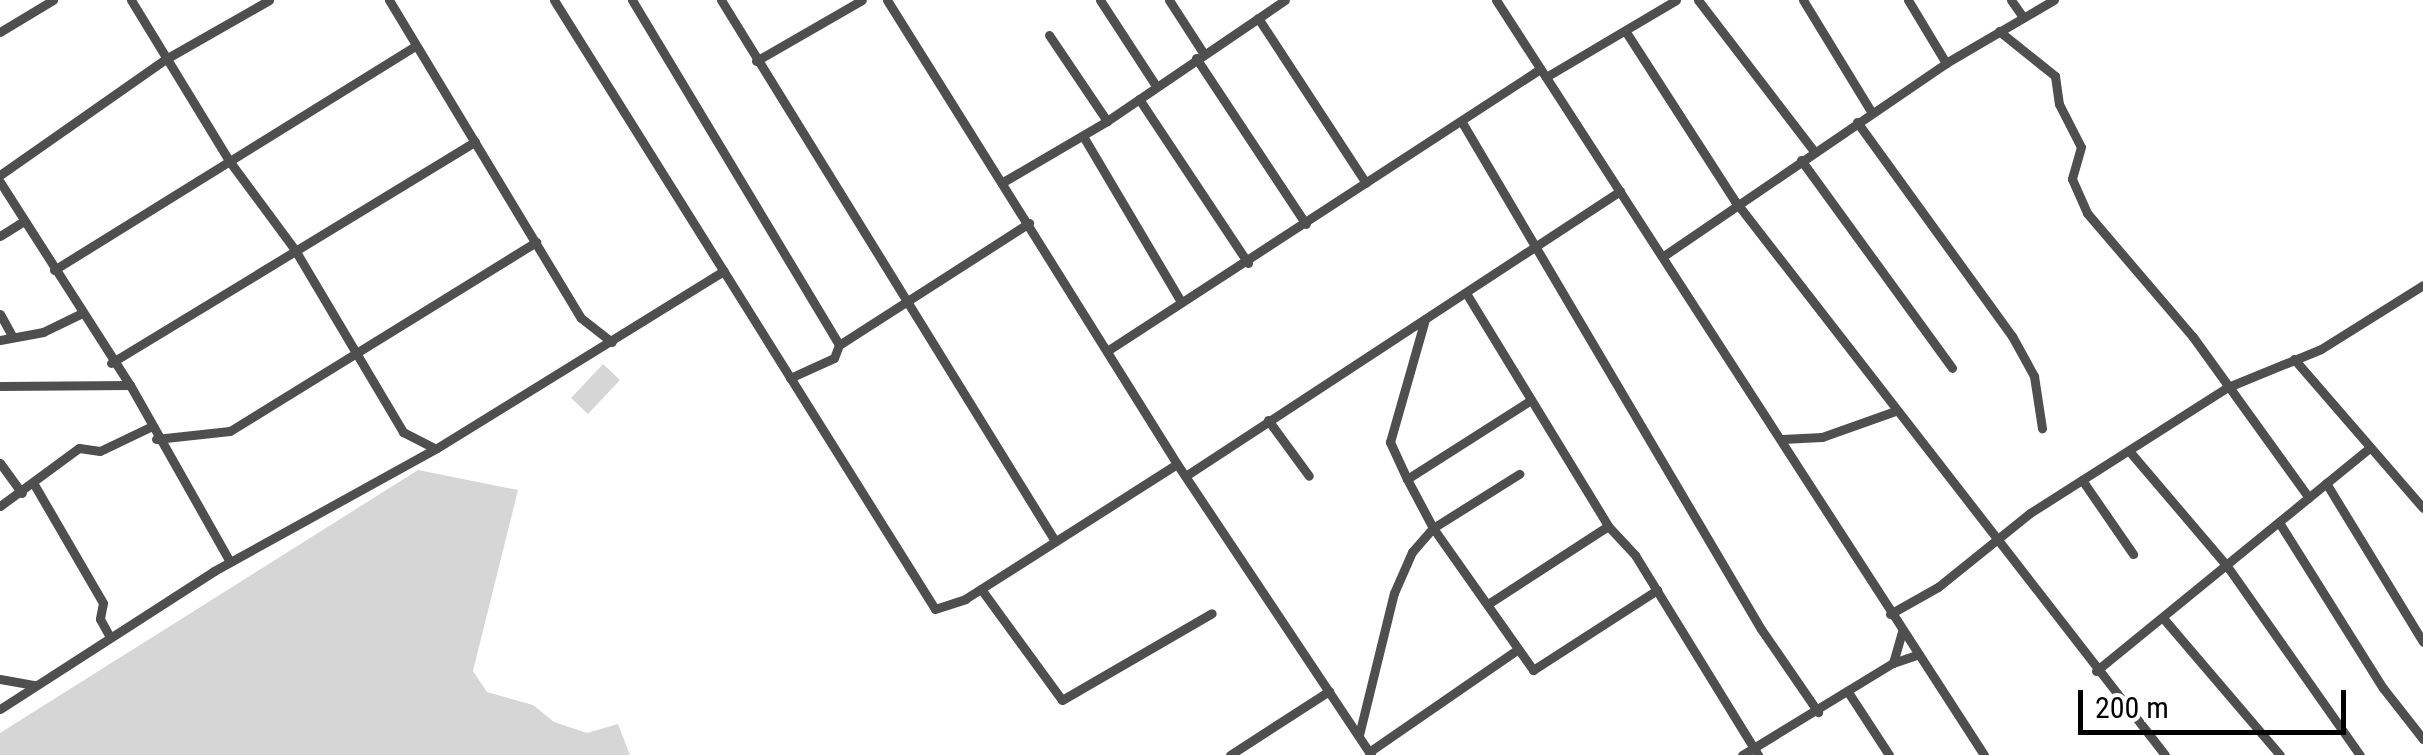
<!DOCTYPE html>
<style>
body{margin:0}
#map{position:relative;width:2423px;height:755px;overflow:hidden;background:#fff;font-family:"Roboto Condensed",sans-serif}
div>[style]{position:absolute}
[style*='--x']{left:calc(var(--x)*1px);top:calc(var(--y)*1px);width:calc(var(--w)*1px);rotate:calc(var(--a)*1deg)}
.green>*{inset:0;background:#d6d6d6}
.minor>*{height:9px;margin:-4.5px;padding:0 4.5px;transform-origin:4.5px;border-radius:4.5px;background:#4f4f4f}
span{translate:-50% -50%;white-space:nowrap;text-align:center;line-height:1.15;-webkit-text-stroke:10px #fff;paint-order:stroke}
.scale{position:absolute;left:2078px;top:690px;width:268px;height:45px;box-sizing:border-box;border:5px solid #000;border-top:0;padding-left:12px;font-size:30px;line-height:35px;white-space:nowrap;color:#000;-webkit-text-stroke:8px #fff;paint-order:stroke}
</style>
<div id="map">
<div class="green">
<div style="clip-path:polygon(603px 364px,620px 380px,588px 414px,571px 398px)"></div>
<div style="clip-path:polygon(418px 470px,518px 490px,473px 671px,487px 692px,533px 705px,554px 722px,587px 733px,618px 724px,630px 755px,0 755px,0 733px)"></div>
</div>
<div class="minor">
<div style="--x:131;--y:0;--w:190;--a:58.6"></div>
<div style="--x:230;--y:162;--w:109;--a:53.5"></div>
<div style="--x:295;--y:250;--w:212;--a:59.3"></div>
<div style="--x:403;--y:432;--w:35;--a:27"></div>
<div style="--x:389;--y:0;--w:371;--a:58.9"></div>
<div style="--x:581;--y:318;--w:39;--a:38"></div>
<div style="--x:554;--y:0;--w:718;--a:57.97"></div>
<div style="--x:935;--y:609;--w:32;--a:-18"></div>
<div style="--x:965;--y:599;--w:251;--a:-32.5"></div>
<div style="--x:632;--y:0;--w:402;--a:59"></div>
<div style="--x:721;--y:0;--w:636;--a:58.31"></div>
<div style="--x:887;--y:0;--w:547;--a:57.99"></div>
<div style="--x:1177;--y:464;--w:350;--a:56.3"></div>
<div style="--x:1100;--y:0;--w:103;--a:56.9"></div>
<div style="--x:1169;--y:0;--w:64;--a:57.1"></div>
<div style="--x:1496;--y:0;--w:899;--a:57.12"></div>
<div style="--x:1698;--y:0;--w:190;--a:52.5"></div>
<div style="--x:1803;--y:0;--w:132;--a:58.6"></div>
<div style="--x:1908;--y:0;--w:74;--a:58.9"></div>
<div style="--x:2011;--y:0;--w:21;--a:55"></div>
<div style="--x:1258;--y:18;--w:197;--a:56.8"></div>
<div style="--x:1999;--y:31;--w:72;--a:38.8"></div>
<div style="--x:2055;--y:76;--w:28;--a:82"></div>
<div style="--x:2059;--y:104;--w:48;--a:62.9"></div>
<div style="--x:2081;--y:147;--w:33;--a:106"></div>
<div style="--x:2072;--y:179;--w:37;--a:66"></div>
<div style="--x:2087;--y:213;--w:163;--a:49.5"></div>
<div style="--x:2193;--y:337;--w:198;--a:54.2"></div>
<div style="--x:0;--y:32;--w:62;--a:-31.1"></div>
<div style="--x:1626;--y:32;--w:201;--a:57.2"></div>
<div style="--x:1735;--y:201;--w:701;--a:52.18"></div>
<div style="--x:1049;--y:35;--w:104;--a:56"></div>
<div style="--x:1196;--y:58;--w:199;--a:56.5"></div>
<div style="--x:756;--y:61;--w:122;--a:-29.9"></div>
<div style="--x:1546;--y:77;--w:151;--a:-30.6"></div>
<div style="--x:1139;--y:99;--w:197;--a:56.4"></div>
<div style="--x:1857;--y:122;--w:264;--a:54.1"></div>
<div style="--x:2012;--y:336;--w:46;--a:61.2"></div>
<div style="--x:2034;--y:376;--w:53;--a:81.3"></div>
<div style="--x:1463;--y:124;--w:586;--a:59.46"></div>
<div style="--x:1761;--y:629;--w:101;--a:55.5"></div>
<div style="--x:1083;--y:136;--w:191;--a:59.4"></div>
<div style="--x:1801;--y:160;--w:257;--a:54"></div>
<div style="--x:0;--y:175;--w:200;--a:-35"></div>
<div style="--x:164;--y:60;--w:121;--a:-29.7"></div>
<div style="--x:0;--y:182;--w:241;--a:57.4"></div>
<div style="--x:130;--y:385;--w:203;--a:60.5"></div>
<div style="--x:1003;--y:182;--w:121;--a:-30.4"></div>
<div style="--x:1107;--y:121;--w:215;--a:-34.2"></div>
<div style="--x:0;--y:236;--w:28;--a:-32"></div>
<div style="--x:1665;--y:255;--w:340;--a:-34.3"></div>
<div style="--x:1946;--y:63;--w:125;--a:-30.3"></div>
<div style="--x:54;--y:270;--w:425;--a:-31.8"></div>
<div style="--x:1466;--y:293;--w:273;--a:58.6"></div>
<div style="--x:0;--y:314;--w:23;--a:61"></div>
<div style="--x:0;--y:340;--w:44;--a:-10.5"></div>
<div style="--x:43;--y:332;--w:41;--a:-25.9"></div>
<div style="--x:1107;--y:351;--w:517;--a:-33.07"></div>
<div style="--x:2294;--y:359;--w:197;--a:49.1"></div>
<div style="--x:111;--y:363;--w:426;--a:-31.3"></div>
<div style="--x:790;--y:378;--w:48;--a:-24.4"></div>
<div style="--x:834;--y:358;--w:14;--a:-69"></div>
<div style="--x:839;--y:345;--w:226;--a:-32.7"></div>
<div style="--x:0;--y:386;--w:130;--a:-0.4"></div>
<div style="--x:1531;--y:400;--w:147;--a:147.5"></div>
<div style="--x:1407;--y:479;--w:55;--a:62"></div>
<div style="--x:1433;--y:528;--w:174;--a:54.8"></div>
<div style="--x:1533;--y:670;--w:148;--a:-32.8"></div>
<div style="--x:1268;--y:420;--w:69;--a:53.8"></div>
<div style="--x:156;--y:439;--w:74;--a:-6.2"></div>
<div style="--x:230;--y:431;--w:360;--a:-31.7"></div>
<div style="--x:1782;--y:439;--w:40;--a:-2.9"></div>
<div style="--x:1822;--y:437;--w:77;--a:-19.6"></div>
<div style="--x:2130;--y:452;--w:150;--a:49.6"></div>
<div style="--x:2227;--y:566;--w:231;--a:54.9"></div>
<div style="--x:0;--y:463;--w:37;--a:54"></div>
<div style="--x:1187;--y:475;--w:518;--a:-33.26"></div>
<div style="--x:1407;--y:479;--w:41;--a:-114.7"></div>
<div style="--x:1390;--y:442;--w:128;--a:-74.1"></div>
<div style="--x:2082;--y:480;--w:90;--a:55.4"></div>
<div style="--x:2326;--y:483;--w:186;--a:58.6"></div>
<div style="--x:35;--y:486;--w:135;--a:59.8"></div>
<div style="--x:103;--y:603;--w:16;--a:101"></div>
<div style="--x:100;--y:619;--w:21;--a:61"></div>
<div style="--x:0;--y:506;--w:98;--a:-36.3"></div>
<div style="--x:79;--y:448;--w:21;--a:8"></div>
<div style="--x:100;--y:451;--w:55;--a:-25.6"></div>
<div style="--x:2280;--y:524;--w:194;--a:57.9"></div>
<div style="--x:2383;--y:688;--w:65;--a:51.9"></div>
<div style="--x:981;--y:589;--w:137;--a:53.9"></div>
<div style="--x:1062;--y:700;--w:173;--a:-30.1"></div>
<div style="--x:1488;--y:604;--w:143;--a:-33"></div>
<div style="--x:1608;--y:526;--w:40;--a:47"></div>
<div style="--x:1635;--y:555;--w:235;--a:58.4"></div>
<div style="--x:1890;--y:614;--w:55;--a:-29.4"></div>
<div style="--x:1938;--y:587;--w:118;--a:-38.8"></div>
<div style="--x:2030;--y:513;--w:235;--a:-32.5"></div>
<div style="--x:2228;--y:387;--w:100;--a:-22.2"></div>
<div style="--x:2321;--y:349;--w:120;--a:-32.1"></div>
<div style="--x:2163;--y:618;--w:180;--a:49.5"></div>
<div style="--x:1893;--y:663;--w:32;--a:-74"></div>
<div style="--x:2096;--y:671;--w:350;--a:-39.2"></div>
<div style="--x:0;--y:679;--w:35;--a:10"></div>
<div style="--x:1848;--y:692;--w:75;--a:56.9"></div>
<div style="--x:0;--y:709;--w:255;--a:-32.8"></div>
<div style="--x:214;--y:571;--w:255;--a:-28.9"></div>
<div style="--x:437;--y:448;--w:337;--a:-31.7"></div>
<div style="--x:1359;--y:735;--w:146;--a:-76.2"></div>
<div style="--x:1394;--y:593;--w:45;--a:-66.3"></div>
<div style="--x:1412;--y:552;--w:32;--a:-49"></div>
<div style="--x:1433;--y:528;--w:102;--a:-32.1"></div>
<div style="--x:1369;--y:752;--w:180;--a:-34.6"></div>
<div style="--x:1230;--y:755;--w:118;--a:-32.9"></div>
<div style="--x:1742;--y:755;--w:177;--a:-31.4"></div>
<div style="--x:1893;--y:663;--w:24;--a:-19"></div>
</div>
<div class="scale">200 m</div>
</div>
